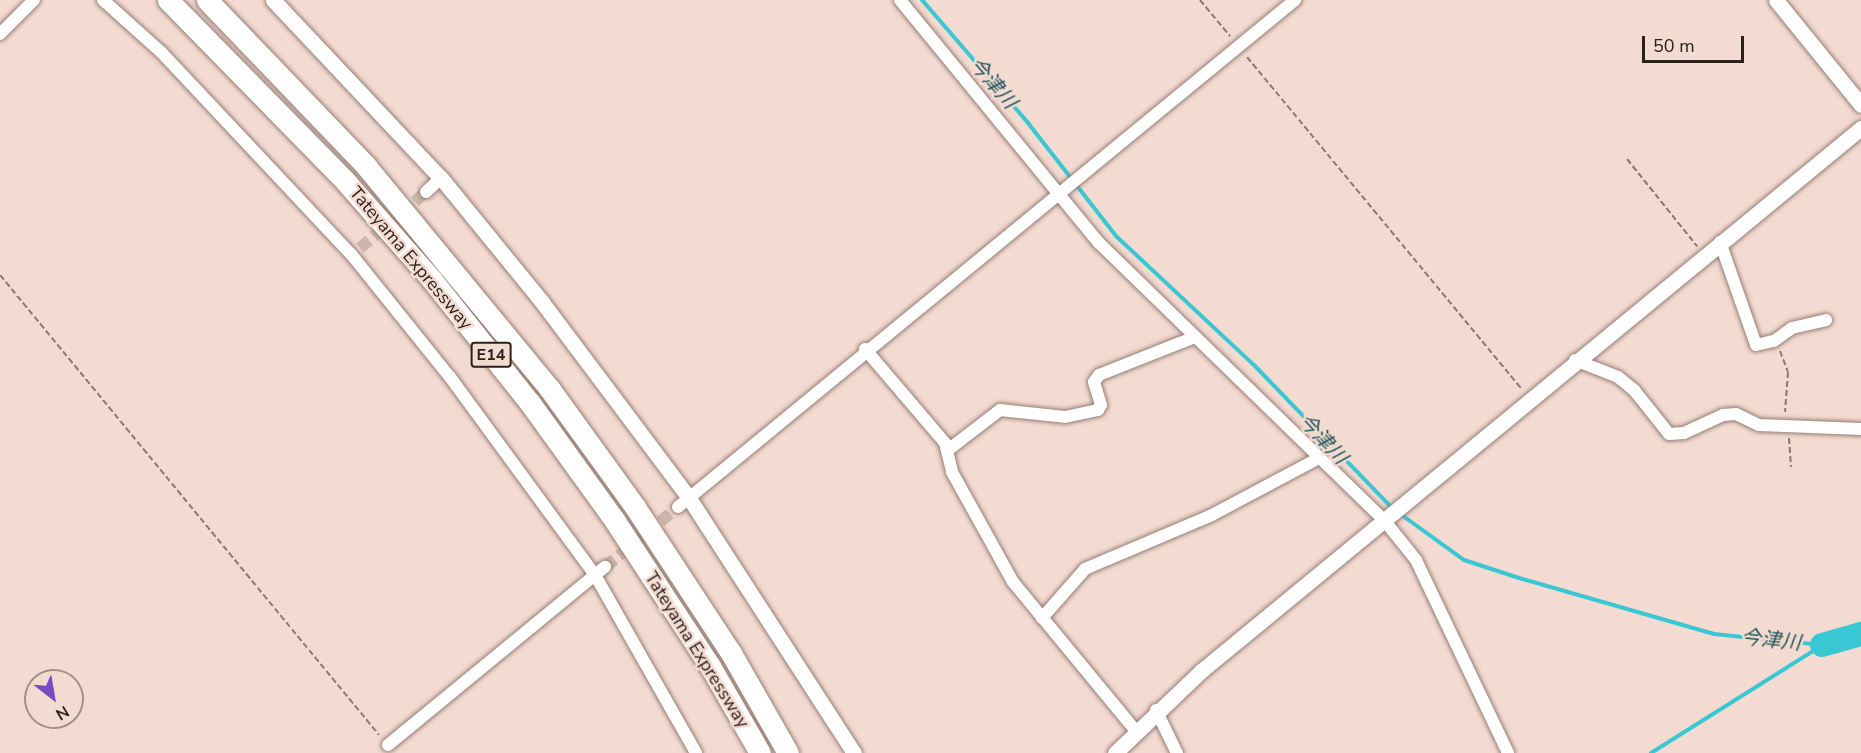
<!DOCTYPE html>
<meta charset="utf-8">
<style>
body{margin:0}
#map{position:relative;width:1861px;height:753px;overflow:hidden;background:#f4dbd1;font-family:"Nunito Sans","Noto Sans JP",sans-serif}
div>[style]{position:absolute}
[style*='--x']{left:calc(var(--x)*1px);top:calc(var(--y)*1px);width:calc(var(--w)*1px);rotate:calc(var(--a)*1deg)}
.stream>*{height:4px;margin:-2px;padding:0 2px;transform-origin:2px;border-radius:2px;background:#39c7d3}
.river>*{height:24px;margin:-12px;padding:0 12px;transform-origin:12px;border-radius:12px;background:#39c7d3}
.minor-tunnel>*{height:12px;margin-top:-6px;transform-origin:0;background:repeating-linear-gradient(90deg,#ccb6ad 0 12px,transparent 0 18px)}
.path>*{height:2px;margin-top:-1px;transform-origin:0;background:repeating-linear-gradient(90deg,#8a7973 0 6px,transparent 0 9px)}
.roads{filter:drop-shadow(0 0 2px #957e75) drop-shadow(0 0 2px #957e75)}
.minor>*{height:12px;margin:-6px;padding:0 6px;transform-origin:6px;border-radius:6px;background:#fff}
.tertiary>*{height:15px;margin:-7.5px;padding:0 7.5px;transform-origin:7.5px;border-radius:7.5px;background:#fff}
.motorway>*{height:21px;margin:-10.5px;padding:0 10.5px;transform-origin:10.5px;border-radius:10.5px;background:#fff}
span{translate:-50% -50%;white-space:nowrap;text-align:center;line-height:1.15;-webkit-text-stroke:5px #f4dbd1;paint-order:stroke}
.shield-label span{padding:2px 4px;background:#f4dbd1;border:2px solid;border-radius:4px;-webkit-text-stroke-width:0}
.shield-label{font-size:16px;color:#2a201d;font-weight:700}
.street-label{font-size:18px;color:#2a201d}
.water-label{font-size:20px;color:#1a5359;font-style:italic}
.north{position:absolute;left:24px;top:669px;width:60px;height:60px;box-sizing:border-box;background:#f4dbd1;border:2px solid #a39089;border-radius:50%;rotate:149deg;font-size:16px;font-weight:700;line-height:24px;text-align:center;color:#2a201d}
.north::after{content:'';display:block;margin:auto;width:21px;height:27px;background:#7b49c0;clip-path:polygon(50% 0,100% 100%,50% 72%,0 100%)}
.scale{position:absolute;left:1642px;top:36px;width:102px;height:27px;box-sizing:border-box;border:3px solid #2a201d;border-top:0;padding-left:8px;font-size:18px;line-height:21px;white-space:nowrap;color:#2a201d;-webkit-text-stroke:4px #f4dbd1;paint-order:stroke}
</style>
<div id="map">
<div class="stream">
<div style="--x:922;--y:0;--w:162;--a:49.2"></div>
<div style="--x:1028;--y:123;--w:143;--a:52.1"></div>
<div style="--x:1116;--y:236;--w:189;--a:43.1"></div>
<div style="--x:1254;--y:365;--w:200;--a:46"></div>
<div style="--x:1399;--y:513;--w:80;--a:35.9"></div>
<div style="--x:1464;--y:560;--w:58;--a:18.1"></div>
<div style="--x:1519;--y:578;--w:203;--a:16"></div>
<div style="--x:1714;--y:634;--w:109;--a:5.8"></div>
<div style="--x:1651;--y:753;--w:201;--a:-32.2"></div>
</div>
<div class="river">
<div style="--x:1822;--y:645;--w:41;--a:-15.8"></div>
</div>
<div class="minor-tunnel">
<div style="--x:360;--y:248;--w:87;--a:-40.3"></div>
<div style="--x:605;--y:567;--w:94;--a:-39.4"></div>
</div>
<div class="path">
<div style="--x:1200;--y:0;--w:47;--a:50.2"></div>
<div style="--x:1247;--y:57;--w:432;--a:50.4"></div>
<div style="--x:1627;--y:159;--w:112;--a:51.2"></div>
<div style="--x:0;--y:275;--w:596;--a:50.51"></div>
<div style="--x:1780;--y:351;--w:22;--a:69"></div>
<div style="--x:1788;--y:372;--w:40;--a:94.3"></div>
<div style="--x:1789;--y:438;--w:29;--a:86"></div>
</div>
<div class="roads">
<div class="minor">
<div style="--x:103;--y:0;--w:79;--a:41.9"></div>
<div style="--x:162;--y:53;--w:276;--a:46.8"></div>
<div style="--x:351;--y:254;--w:158;--a:51.2"></div>
<div style="--x:450;--y:377;--w:245;--a:53.8"></div>
<div style="--x:595;--y:575;--w:205;--a:60.4"></div>
<div style="--x:900;--y:0;--w:314;--a:50.7"></div>
<div style="--x:1099;--y:243;--w:397;--a:44.2"></div>
<div style="--x:1384;--y:520;--w:51;--a:51.3"></div>
<div style="--x:1416;--y:560;--w:214;--a:64.5"></div>
<div style="--x:0;--y:34;--w:48;--a:-45"></div>
<div style="--x:426;--y:192;--w:21;--a:-43"></div>
<div style="--x:1720;--y:242;--w:109;--a:70.7"></div>
<div style="--x:1756;--y:345;--w:18;--a:-13"></div>
<div style="--x:1774;--y:341;--w:22;--a:-36"></div>
<div style="--x:1792;--y:328;--w:35;--a:-13"></div>
<div style="--x:865;--y:349;--w:123;--a:49.6"></div>
<div style="--x:945;--y:443;--w:30;--a:76"></div>
<div style="--x:952;--y:472;--w:126;--a:61"></div>
<div style="--x:1013;--y:582;--w:193;--a:50.5"></div>
<div style="--x:1575;--y:360;--w:46;--a:21.6"></div>
<div style="--x:1618;--y:377;--w:21;--a:39"></div>
<div style="--x:1634;--y:390;--w:56;--a:51.5"></div>
<div style="--x:1669;--y:434;--w:15;--a:-4"></div>
<div style="--x:1684;--y:433;--w:43;--a:-24.8"></div>
<div style="--x:1723;--y:415;--w:13;--a:-4"></div>
<div style="--x:1736;--y:414;--w:25;--a:26"></div>
<div style="--x:1759;--y:425;--w:102;--a:2.2"></div>
<div style="--x:948;--y:450;--w:66;--a:-37.6"></div>
<div style="--x:1000;--y:410;--w:65;--a:6.1"></div>
<div style="--x:1065;--y:417;--w:34;--a:-12"></div>
<div style="--x:1098;--y:410;--w:6;--a:-59"></div>
<div style="--x:1101;--y:405;--w:24;--a:-107"></div>
<div style="--x:1094;--y:382;--w:9;--a:-54"></div>
<div style="--x:1099;--y:375;--w:103;--a:-21.6"></div>
<div style="--x:678;--y:507;--w:799;--a:-39.41"></div>
<div style="--x:1042;--y:618;--w:65;--a:-48.7"></div>
<div style="--x:1085;--y:569;--w:136;--a:-23"></div>
<div style="--x:1210;--y:516;--w:123;--a:-28"></div>
<div style="--x:1156;--y:710;--w:48;--a:64"></div>
<div style="--x:388;--y:745;--w:281;--a:-39.4"></div>
</div>
<div class="tertiary">
<div style="--x:273;--y:0;--w:245;--a:46.7"></div>
<div style="--x:441;--y:178;--w:160;--a:50.8"></div>
<div style="--x:542;--y:302;--w:245;--a:53.1"></div>
<div style="--x:689;--y:498;--w:304;--a:57.1"></div>
<div style="--x:1776;--y:0;--w:135;--a:51"></div>
<div style="--x:1115;--y:753;--w:119;--a:-43.6"></div>
<div style="--x:1201;--y:671;--w:855;--a:-39.45"></div>
</div>
<div class="motorway">
<div style="--x:168;--y:0;--w:255;--a:45.6"></div>
<div style="--x:346;--y:182;--w:130;--a:48.7"></div>
<div style="--x:432;--y:280;--w:157;--a:51.5"></div>
<div style="--x:530;--y:403;--w:145;--a:54.2"></div>
<div style="--x:615;--y:521;--w:173;--a:56.8"></div>
<div style="--x:710;--y:666;--w:100;--a:60.1"></div>
<div style="--x:207;--y:0;--w:230;--a:46.2"></div>
<div style="--x:366;--y:166;--w:288;--a:50.5"></div>
<div style="--x:549;--y:388;--w:147;--a:54.1"></div>
<div style="--x:635;--y:507;--w:175;--a:56.7"></div>
<div style="--x:731;--y:653;--w:115;--a:60.3"></div>
</div>
</div>
<div class="shield-label">
<span style="left:491px;top:355px">E14</span>
</div>
<div class="street-label">
<span style="left:411px;top:258px;rotate:50deg">Tateyama Expressway</span>
<span style="left:697px;top:650px;rotate:58deg">Tateyama Expressway</span>
</div>
<div class="water-label">
<span style="left:993px;top:83px;rotate:49deg">今津川</span>
<span style="left:1323px;top:439px;rotate:47deg">今津川</span>
<span style="left:1771px;top:640px;rotate:6deg">今津川</span>
</div>
<div class="north">N</div>
<div class="scale">50 m</div>
</div>
